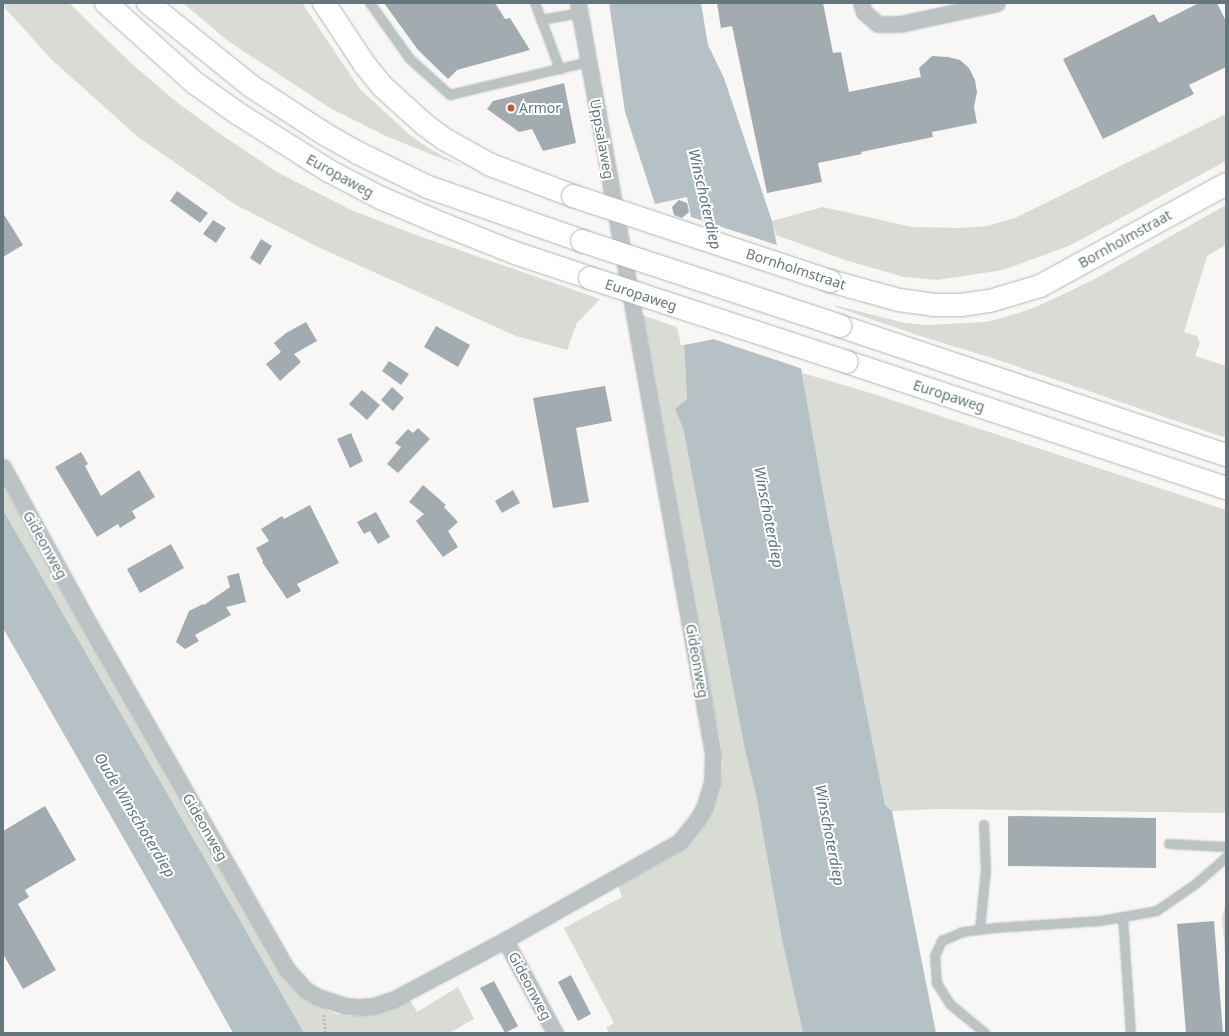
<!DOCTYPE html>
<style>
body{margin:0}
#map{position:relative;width:1229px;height:1036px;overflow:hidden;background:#f8f7f5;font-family:"Noto Sans",sans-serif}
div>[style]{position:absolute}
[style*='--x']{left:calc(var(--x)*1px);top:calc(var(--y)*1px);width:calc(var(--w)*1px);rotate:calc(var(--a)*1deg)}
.green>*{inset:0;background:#d8dcd5}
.water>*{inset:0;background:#b5c1c4}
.pier>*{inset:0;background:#f8f7f5}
.building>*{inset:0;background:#a2acb0}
.path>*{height:2.5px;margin-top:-1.25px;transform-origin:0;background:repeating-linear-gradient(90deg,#b7bbbd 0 2px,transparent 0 4px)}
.roads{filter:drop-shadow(0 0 1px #afb6b9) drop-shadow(0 0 1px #afb6b9)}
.lane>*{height:8px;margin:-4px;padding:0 4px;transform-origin:4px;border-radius:4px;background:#bdc2c4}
.street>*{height:15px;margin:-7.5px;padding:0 7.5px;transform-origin:7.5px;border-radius:7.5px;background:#bdc2c4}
.secondary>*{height:22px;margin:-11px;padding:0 11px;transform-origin:11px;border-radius:11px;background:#fff}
.highway>*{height:22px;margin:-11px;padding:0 11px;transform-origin:11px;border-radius:11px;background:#fff}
.bridges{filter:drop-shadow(0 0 1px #afb6b9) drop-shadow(0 0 1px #afb6b9)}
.secondary-bridge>*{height:22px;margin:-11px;padding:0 11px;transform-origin:11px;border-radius:11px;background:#fff}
.highway-bridge>*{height:22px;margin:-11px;padding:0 11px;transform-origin:11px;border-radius:11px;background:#fff}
.dots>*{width:11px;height:11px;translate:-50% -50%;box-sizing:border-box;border:2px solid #fff;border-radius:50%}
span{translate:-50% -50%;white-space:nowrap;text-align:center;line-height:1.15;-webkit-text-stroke:4px #fff;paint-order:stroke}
.poi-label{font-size:14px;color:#66767d}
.left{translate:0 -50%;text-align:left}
.street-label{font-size:14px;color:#66767d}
.water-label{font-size:15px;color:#607478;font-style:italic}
.frame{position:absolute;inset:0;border:4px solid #66767d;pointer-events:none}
</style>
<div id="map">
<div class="green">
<div style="clip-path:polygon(3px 3px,69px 3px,133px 65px,179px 104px,223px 136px,277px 172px,351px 210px,416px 235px,600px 299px,577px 323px,567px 350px,516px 336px,318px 247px,236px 205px,138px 137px,51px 59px,5px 8px)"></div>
<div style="clip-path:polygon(183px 3px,302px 3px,360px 89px,411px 136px,430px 149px,463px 167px,388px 137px,330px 108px,228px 41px)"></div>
<div style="clip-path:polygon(1226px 114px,1226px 161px,1069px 246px,1003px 270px,937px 280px,904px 277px,845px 260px,776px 235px,772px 221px,823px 207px,912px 227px,960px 228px,987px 226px,1015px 218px)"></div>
<div style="clip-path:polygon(1226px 205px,1226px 245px,1207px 256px,1184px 332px,1197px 336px,1200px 343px,1195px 356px,1226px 366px,1226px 438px,995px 359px,920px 336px,836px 307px,834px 305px,905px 323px,927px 325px,986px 322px,1006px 317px,1036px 307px,1093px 280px)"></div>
<div style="clip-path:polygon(642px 315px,677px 327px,681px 345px,684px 345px,687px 399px,675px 409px,683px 428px,745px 750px,756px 795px,782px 940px,803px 1033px,609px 1033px,606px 1028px,614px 1023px,564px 928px,622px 897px,618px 886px,672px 856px,694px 837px,710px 813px,721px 780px,723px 765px,721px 743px,693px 617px)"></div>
<div style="clip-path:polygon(802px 373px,861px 390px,1226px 510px,1226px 813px,937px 809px,892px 811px,885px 805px,827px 514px)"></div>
<div style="clip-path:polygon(3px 485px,290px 985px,307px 1000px,336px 1014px,349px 1016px,370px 1015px,410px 1000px,417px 1012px,458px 987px,474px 1019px,449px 1033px,304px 1033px,208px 864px,3px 510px)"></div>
<div style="clip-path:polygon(1226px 901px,1226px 961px,1222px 918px)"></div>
</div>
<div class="water">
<div style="clip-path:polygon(609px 3px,701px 3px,708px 45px,724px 78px,772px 221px,793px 323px,827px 514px,885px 805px,892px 811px,936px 1033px,803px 1033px,782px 940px,756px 795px,745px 750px,683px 428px,675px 409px,687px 399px,684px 345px,714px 339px,715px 337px,687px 197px,655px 204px,625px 112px)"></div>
<div style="clip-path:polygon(3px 510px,208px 864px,304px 1033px,233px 1033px,167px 914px,3px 628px)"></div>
</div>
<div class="pier">
<div style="clip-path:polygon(688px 216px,780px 246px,803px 369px,713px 339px,682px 345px,683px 343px,713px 337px)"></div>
</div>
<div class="building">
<div style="clip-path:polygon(384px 3px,495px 3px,505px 19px,510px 18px,530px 50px,457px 70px,448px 79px,418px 50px)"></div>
<div style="clip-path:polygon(717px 3px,823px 3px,833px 53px,841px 52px,849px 92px,921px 77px,919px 68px,932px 56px,948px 57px,960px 60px,969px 68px,975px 80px,977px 92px,974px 107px,977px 123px,932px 132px,933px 137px,861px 152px,862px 154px,818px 163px,822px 182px,767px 193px,732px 26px,721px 28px)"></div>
<div style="clip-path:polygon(1199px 3px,1217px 3px,1226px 21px,1226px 67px,1189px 85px,1194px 94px,1103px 139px,1063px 59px,1154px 14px,1159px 23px)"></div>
<div style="clip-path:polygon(564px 83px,576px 143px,543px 151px,532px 129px,519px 132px,487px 109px,493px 101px)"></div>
<div style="clip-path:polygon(177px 191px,208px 213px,200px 223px,170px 201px)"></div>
<div style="clip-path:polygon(679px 200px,687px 203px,689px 212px,682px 218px,674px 215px,672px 207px)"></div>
<div style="clip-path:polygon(3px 213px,23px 245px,3px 257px)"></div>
<div style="clip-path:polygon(213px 220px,226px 228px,216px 243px,203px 234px)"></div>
<div style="clip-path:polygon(261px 239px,272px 246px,260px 265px,250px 258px)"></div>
<div style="clip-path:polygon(306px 322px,317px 341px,294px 354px,301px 362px,280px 381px,266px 364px,281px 352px,274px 343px,286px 333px)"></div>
<div style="clip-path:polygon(436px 326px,470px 345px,458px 367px,424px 347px)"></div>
<div style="clip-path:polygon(389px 361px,409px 374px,401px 385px,382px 371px)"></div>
<div style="clip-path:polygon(605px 386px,612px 421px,576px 428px,589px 502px,553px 508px,533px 398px)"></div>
<div style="clip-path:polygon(392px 387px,404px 398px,393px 411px,381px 400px)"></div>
<div style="clip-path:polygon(362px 390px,380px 405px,367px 420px,349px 404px)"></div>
<div style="clip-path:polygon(418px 428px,430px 439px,398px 473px,387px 464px,401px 447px,395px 443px,408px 429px,413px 433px)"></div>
<div style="clip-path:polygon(351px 433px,363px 461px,350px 468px,337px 439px)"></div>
<div style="clip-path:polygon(81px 452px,88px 464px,85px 466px,101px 496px,139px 470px,155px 497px,132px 511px,136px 518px,120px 528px,118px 524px,97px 537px,55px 467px)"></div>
<div style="clip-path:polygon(423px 485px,446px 505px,444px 507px,458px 522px,448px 531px,458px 547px,443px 557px,416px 521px,424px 514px,409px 502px)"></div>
<div style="clip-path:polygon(513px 490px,520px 503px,502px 513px,495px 501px)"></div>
<div style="clip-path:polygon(310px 505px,339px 563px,297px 584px,301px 591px,287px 599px,262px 562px,263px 561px,256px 548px,269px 541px,261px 529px,282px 516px,284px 519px)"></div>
<div style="clip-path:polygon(376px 512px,390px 537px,378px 544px,370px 531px,364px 534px,357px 522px)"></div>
<div style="clip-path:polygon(171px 544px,184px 568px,140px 593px,127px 569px)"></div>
<div style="clip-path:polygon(239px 573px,246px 602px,226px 607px,231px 615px,195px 635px,199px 641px,185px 649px,176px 642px,189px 611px,203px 604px,204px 605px,230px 587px,227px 576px)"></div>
<div style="clip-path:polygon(45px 806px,76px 860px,25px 890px,29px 897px,18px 904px,56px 970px,23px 989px,3px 954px,3px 831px)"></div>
<div style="clip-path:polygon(1008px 816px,1156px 818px,1156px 868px,1008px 866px)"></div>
<div style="clip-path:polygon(1214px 921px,1223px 1033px,1186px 1033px,1177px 924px)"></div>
<div style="clip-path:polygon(571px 975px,591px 1014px,578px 1021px,558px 982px)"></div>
<div style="clip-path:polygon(494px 981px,518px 1026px,505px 1033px,480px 988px)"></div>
</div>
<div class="path">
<div style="--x:324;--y:1015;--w:18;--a:84"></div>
</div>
<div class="roads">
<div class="lane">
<div style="--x:370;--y:3;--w:69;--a:54.5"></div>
<div style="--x:410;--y:59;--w:54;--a:42"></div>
<div style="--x:450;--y:95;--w:142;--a:-13.4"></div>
<div style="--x:535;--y:3;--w:71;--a:69.3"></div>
<div style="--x:541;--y:20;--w:39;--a:-10"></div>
<div style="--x:1169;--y:844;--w:57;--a:3"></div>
<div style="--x:1123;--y:917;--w:116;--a:86.1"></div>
<div style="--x:980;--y:930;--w:60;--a:-84.3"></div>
<div style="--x:986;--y:870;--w:45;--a:-92.5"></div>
<div style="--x:985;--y:1033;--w:45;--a:-140.4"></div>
<div style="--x:950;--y:1004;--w:25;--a:-122"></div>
<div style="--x:937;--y:983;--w:27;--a:-94"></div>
<div style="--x:935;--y:956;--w:17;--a:-65"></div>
<div style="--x:942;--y:941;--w:23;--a:-23"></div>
<div style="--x:963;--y:932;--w:32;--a:-7"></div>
<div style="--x:995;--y:928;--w:106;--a:-3.8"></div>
<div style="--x:1101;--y:921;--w:57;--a:-10.1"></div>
<div style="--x:1157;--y:911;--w:47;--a:-34.7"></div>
<div style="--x:1196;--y:884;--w:40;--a:-41"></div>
</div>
<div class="street">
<div style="--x:861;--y:3;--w:9;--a:72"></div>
<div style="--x:864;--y:12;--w:18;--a:41"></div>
<div style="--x:878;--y:24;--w:22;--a:0"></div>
<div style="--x:900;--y:24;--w:99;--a:-12.2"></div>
<div style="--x:3;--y:467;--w:166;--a:61.3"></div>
<div style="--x:83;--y:613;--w:409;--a:60.2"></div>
<div style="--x:286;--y:968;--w:30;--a:48"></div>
<div style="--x:306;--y:990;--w:14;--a:30"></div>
<div style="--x:318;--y:997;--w:28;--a:18"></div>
<div style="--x:345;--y:1006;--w:14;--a:4"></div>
<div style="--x:359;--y:1007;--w:14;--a:-4"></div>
<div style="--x:373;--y:1006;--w:22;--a:-18"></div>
<div style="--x:394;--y:999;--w:126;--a:-28"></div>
<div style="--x:505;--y:940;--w:200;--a:-29.4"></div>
<div style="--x:679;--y:842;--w:28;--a:-51"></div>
<div style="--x:697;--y:820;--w:14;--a:-60"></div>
<div style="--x:704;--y:808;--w:28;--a:-73"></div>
<div style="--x:712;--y:781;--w:27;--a:-88"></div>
<div style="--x:713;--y:754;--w:763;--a:-100.19"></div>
<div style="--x:505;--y:940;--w:106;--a:61.7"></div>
</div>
<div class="secondary">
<div style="--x:324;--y:3;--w:74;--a:56.5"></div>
<div style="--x:365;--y:65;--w:28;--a:51"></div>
<div style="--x:383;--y:87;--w:57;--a:42.1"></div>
<div style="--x:425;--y:125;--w:26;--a:36"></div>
<div style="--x:446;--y:140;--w:51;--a:29.1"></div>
<div style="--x:491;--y:165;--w:88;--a:20.7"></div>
<div style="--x:830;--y:281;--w:72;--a:15.4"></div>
<div style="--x:899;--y:300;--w:34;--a:8"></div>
<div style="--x:933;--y:305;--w:28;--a:0"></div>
<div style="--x:961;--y:305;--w:29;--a:-8"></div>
<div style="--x:990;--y:301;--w:52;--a:-16.7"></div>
<div style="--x:1040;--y:286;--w:212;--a:-28.7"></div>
</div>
<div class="highway">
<div style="--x:106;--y:3;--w:120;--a:42"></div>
<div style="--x:195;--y:83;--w:52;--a:35.5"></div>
<div style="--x:237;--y:113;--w:109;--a:32.2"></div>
<div style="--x:329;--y:171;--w:59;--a:27.4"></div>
<div style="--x:381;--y:198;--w:69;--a:22.9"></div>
<div style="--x:445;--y:225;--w:75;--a:21.8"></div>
<div style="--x:515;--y:253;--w:79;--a:18.4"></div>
<div style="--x:148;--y:3;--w:132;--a:38.9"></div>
<div style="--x:251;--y:86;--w:86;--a:33.1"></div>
<div style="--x:323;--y:133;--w:40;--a:29.7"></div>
<div style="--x:358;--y:153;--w:78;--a:25.9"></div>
<div style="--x:428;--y:187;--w:163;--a:19.3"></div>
<div style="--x:840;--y:326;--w:407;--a:18.5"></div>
<div style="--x:847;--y:362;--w:399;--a:18.4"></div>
</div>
</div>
<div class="bridges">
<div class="secondary-bridge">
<div style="--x:573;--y:196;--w:271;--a:18.3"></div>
</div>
<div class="highway-bridge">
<div style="--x:582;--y:241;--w:272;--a:18.2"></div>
<div style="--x:590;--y:278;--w:270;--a:18.1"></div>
</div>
</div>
<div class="dots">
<div style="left:511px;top:108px;background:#cf503e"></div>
</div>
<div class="poi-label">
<span class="left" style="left:519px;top:108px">Armor</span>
</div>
<div class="street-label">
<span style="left:602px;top:139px;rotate:80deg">Uppsalaweg</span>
<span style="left:340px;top:176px;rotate:29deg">Europaweg</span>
<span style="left:1125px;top:239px;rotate:-29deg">Bornholmstraat</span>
<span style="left:796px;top:269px;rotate:18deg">Bornholmstraat</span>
<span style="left:641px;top:295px;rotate:18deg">Europaweg</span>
<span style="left:949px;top:396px;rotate:18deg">Europaweg</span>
<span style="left:45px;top:545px;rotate:61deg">Gideonweg</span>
<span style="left:697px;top:661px;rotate:80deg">Gideonweg</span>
<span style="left:205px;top:827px;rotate:60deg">Gideonweg</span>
<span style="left:530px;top:986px;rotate:62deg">Gideonweg</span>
</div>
<div class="water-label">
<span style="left:705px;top:199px;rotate:77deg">Winschoterdiep</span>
<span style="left:769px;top:517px;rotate:79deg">Winschoterdiep</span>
<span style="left:135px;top:815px;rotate:59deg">Oude Winschoterdiep</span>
<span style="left:830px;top:835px;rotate:79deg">Winschoterdiep</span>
</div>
<div class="frame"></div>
</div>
